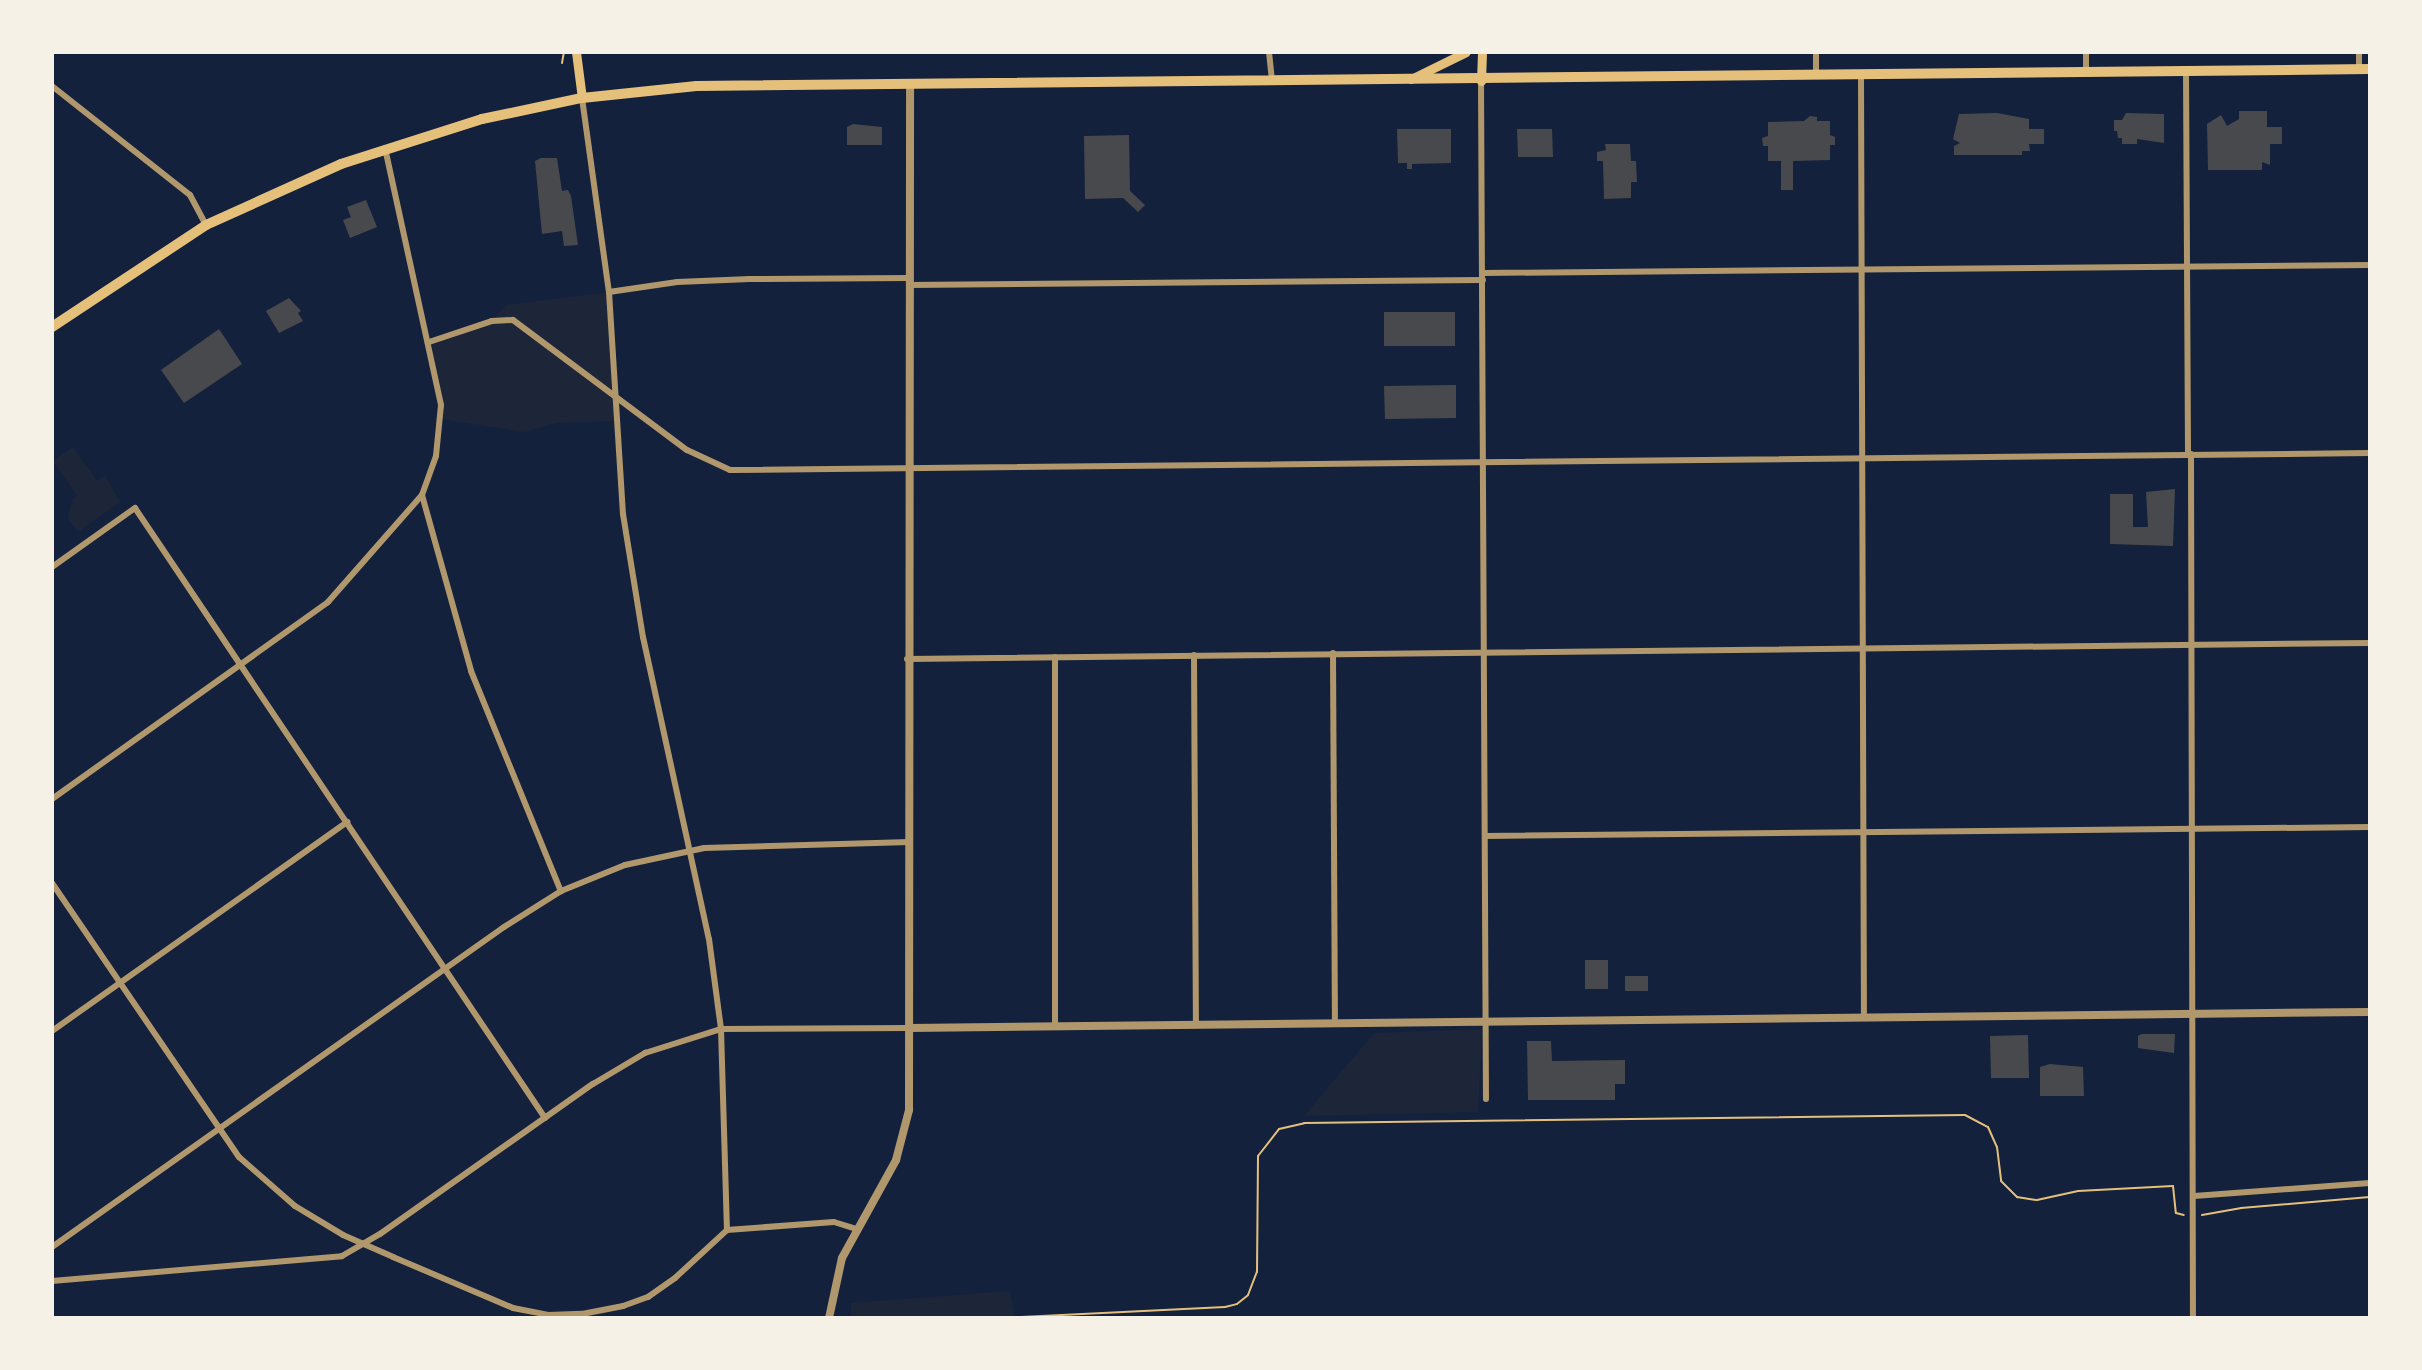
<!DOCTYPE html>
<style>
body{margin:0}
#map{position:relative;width:2422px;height:1370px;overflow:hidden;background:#14213d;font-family:"Source Sans 3",sans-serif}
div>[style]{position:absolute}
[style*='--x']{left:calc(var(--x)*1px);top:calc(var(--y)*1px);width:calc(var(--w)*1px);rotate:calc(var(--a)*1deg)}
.green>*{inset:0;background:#1d2539}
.building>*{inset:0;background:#48494c}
.path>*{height:2px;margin:-1px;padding:0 1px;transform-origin:1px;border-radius:1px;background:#e5c07b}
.minor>*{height:6px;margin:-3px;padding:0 3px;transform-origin:3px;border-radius:3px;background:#b1986c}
.tertiary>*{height:8px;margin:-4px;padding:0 4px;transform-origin:4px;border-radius:4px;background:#b1986c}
.secondary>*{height:9px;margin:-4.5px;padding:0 4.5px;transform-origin:4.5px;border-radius:4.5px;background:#e5c07b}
.primary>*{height:10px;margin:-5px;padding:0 5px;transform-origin:5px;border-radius:5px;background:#e5c07b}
span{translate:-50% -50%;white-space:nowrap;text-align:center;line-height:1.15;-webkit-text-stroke:8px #f6f1e7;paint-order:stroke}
.frame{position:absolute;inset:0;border:54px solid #f6f1e7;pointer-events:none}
</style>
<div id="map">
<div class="green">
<div style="clip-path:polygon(609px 292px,616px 421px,556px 423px,524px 432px,442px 419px,429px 342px,492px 321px,506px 305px)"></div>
<div style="clip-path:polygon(73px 447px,97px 481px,105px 475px,120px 502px,78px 532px,68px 519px,72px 500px,77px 496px,53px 461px)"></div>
<div style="clip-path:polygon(1482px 1029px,1478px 1112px,1304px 1116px,1374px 1033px)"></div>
<div style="clip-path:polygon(1010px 1291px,1015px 1318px,851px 1318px,851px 1303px)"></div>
</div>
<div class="building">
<div style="clip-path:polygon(2239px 111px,2267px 111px,2267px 127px,2282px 127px,2282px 144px,2270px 144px,2270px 165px,2262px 162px,2262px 170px,2208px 170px,2207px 124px,2221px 115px,2227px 126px,2239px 119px)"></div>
<div style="clip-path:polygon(2126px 113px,2164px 114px,2164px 143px,2137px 139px,2137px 144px,2122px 144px,2122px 138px,2118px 138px,2117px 131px,2114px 131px,2114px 120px,2122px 120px)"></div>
<div style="clip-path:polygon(1959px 114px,1997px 113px,2029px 119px,2029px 129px,2044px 129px,2044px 144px,2029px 144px,2030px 151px,2022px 151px,2022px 155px,1954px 155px,1954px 146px,1960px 143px,1953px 139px)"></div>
<div style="clip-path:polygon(1810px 116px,1817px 117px,1817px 121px,1830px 121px,1830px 135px,1835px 137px,1835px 145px,1830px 145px,1830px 160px,1793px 161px,1793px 190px,1781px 190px,1781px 161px,1768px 161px,1768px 146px,1763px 146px,1762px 138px,1768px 136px,1768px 122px,1804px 121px)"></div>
<div style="clip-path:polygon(853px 124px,882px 127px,882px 145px,847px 145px,847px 127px)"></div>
<div style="clip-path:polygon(1397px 129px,1451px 129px,1451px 163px,1412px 164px,1412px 169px,1407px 169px,1407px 163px,1398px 163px)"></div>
<div style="clip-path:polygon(1517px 129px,1552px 129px,1553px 157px,1518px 157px)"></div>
<div style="clip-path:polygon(1129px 135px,1130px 191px,1145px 205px,1138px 212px,1123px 198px,1085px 199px,1084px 136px)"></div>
<div style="clip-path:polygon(1605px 144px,1630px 144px,1631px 161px,1636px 161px,1637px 182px,1631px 182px,1631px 198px,1604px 199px,1603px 161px,1597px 161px,1597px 152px,1606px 150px)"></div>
<div style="clip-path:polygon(541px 158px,557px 158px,562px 191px,568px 190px,571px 196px,578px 245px,564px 246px,562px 231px,542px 234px,535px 161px)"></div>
<div style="clip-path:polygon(366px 200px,377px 227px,350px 238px,343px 220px,351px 217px,347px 207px)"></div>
<div style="clip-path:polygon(289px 298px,301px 311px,298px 313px,303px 321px,279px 333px,266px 311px)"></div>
<div style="clip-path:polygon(1384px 312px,1455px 312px,1455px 346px,1384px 346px)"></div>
<div style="clip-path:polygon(219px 329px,242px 364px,184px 403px,161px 370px)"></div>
<div style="clip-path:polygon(1456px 385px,1456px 418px,1385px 419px,1384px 386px)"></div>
<div style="clip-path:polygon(2175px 489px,2173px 546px,2110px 544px,2110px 494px,2133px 494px,2133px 527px,2148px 527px,2146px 492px)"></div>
<div style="clip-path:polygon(1585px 960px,1608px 960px,1608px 989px,1585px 989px)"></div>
<div style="clip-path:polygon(1625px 976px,1648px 976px,1648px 991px,1625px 991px)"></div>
<div style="clip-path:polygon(2142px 1034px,2175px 1034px,2174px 1053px,2138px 1048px,2138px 1036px)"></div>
<div style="clip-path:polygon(2028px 1035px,2029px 1078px,1991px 1078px,1990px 1036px)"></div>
<div style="clip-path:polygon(1527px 1041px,1551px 1041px,1552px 1061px,1625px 1060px,1625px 1084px,1615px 1084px,1615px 1100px,1528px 1100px)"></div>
<div style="clip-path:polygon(2050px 1064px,2083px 1067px,2084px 1096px,2040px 1096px,2040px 1067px)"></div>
</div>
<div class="path">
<div style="--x:562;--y:63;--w:11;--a:-80"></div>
<div style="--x:2202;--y:1215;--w:40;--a:-10"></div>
<div style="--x:2241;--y:1208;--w:129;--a:-4.9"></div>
<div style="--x:1001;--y:1318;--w:224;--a:-2.8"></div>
<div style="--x:1225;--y:1307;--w:12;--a:-14"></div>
<div style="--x:1237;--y:1304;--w:14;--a:-39"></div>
<div style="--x:1248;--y:1295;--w:25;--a:-69"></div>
<div style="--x:1257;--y:1272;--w:116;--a:-89.5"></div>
<div style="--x:1258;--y:1156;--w:34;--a:-52"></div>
<div style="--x:1279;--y:1129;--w:26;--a:-13"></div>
<div style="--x:1304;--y:1123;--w:661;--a:-0.69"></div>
<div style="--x:1965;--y:1115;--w:26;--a:28"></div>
<div style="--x:1988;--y:1127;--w:22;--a:66"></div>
<div style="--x:1997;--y:1147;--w:34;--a:83"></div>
<div style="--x:2001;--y:1181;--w:23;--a:45"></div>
<div style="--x:2017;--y:1197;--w:20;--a:9"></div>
<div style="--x:2037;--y:1200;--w:42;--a:-12.4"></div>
<div style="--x:2078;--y:1191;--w:95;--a:-3"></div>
<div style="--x:2173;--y:1186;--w:27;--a:84"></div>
<div style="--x:2176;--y:1213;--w:8;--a:14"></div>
</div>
<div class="minor">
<div style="--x:1269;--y:52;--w:27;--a:84"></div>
<div style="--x:2359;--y:52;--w:18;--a:90"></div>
<div style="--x:2186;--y:71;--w:383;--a:89.7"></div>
<div style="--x:2086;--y:72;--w:20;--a:-90"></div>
<div style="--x:1816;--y:76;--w:24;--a:-90"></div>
<div style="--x:1861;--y:76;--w:941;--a:89.82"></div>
<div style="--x:1481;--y:81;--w:1018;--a:89.72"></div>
<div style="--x:52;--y:86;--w:176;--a:38.3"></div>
<div style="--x:190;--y:195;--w:34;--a:62"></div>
<div style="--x:582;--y:98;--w:196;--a:82.1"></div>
<div style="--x:609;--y:292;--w:222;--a:86.4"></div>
<div style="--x:623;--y:514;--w:125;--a:80.8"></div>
<div style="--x:643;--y:637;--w:309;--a:77.7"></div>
<div style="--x:709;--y:939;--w:91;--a:82.4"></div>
<div style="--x:721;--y:1029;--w:201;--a:88.3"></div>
<div style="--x:385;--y:148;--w:263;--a:77.7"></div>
<div style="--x:441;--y:405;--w:51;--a:95.6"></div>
<div style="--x:436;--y:456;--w:41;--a:109.7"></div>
<div style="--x:422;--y:495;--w:183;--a:74.4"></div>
<div style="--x:471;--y:671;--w:238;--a:67.8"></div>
<div style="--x:1483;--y:273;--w:887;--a:-0.52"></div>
<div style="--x:909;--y:285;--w:574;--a:-0.5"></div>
<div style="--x:609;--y:292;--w:69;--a:-8.4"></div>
<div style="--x:677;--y:282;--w:73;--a:-2.4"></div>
<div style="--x:750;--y:279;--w:159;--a:-0.4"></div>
<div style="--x:429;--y:342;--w:66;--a:-18.4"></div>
<div style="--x:492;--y:321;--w:21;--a:-3"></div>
<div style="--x:513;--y:320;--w:217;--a:36.8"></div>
<div style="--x:687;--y:450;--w:47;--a:24.9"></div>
<div style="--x:730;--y:470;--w:1640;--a:-0.59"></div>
<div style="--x:2191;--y:454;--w:864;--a:89.87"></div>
<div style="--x:52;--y:567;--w:102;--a:-35.4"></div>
<div style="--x:135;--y:508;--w:735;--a:56.09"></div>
<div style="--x:1333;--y:653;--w:370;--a:89.7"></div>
<div style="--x:1194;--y:655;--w:369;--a:89.7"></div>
<div style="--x:1055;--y:657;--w:368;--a:90"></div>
<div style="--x:907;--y:659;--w:1463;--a:-0.63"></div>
<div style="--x:52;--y:799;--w:339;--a:-35.5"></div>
<div style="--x:328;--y:602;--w:142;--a:-48.7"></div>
<div style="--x:1485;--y:836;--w:885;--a:-0.58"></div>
<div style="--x:52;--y:883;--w:332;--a:55.7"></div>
<div style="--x:239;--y:1157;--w:74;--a:41.2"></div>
<div style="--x:295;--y:1206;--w:56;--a:31.1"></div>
<div style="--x:343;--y:1235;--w:55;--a:23.7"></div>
<div style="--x:393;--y:1257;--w:130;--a:23"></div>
<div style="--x:513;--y:1308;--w:36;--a:11"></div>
<div style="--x:548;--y:1315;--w:34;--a:-2"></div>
<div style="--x:582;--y:1314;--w:42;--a:-11"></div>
<div style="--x:623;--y:1306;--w:27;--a:-20"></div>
<div style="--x:648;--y:1297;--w:33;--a:-35"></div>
<div style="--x:675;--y:1278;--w:71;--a:-42.7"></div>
<div style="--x:727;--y:1230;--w:107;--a:-4.3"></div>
<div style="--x:834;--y:1222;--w:24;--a:17"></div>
<div style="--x:52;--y:1031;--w:362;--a:-35.3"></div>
<div style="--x:2194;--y:1196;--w:176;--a:-4.2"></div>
<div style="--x:52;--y:1247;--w:554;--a:-35.3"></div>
<div style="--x:504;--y:927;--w:67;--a:-32.3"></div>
<div style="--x:561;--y:891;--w:69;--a:-22.1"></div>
<div style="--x:625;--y:865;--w:81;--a:-12.1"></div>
<div style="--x:704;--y:848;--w:206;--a:-1.7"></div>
<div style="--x:52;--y:1281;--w:291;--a:-4.9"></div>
<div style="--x:342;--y:1256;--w:44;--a:-30.1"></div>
<div style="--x:380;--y:1234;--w:261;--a:-35.2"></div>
<div style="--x:593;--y:1084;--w:61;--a:-30.8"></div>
<div style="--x:645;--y:1053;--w:80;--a:-17.5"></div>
<div style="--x:721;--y:1029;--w:188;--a:-0.3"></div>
</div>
<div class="tertiary">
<div style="--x:909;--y:1028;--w:1461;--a:-0.63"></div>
<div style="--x:829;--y:1318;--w:61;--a:-77.8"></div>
<div style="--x:842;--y:1258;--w:112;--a:-61.1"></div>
<div style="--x:896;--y:1160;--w:52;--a:-75.4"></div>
<div style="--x:909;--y:1110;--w:1026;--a:-89.94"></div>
</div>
<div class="secondary">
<div style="--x:576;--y:52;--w:46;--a:82.6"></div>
<div style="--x:1411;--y:79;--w:61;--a:-26.1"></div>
<div style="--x:1481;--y:81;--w:29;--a:-88"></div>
</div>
<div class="primary">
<div style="--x:52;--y:327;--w:185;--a:-33.5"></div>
<div style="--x:206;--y:225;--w:148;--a:-24.3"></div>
<div style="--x:341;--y:164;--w:148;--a:-17.7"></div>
<div style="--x:482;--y:119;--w:102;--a:-11.9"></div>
<div style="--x:582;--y:98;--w:115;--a:-6"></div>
<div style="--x:696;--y:86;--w:1674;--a:-0.58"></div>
</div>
<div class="frame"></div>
</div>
